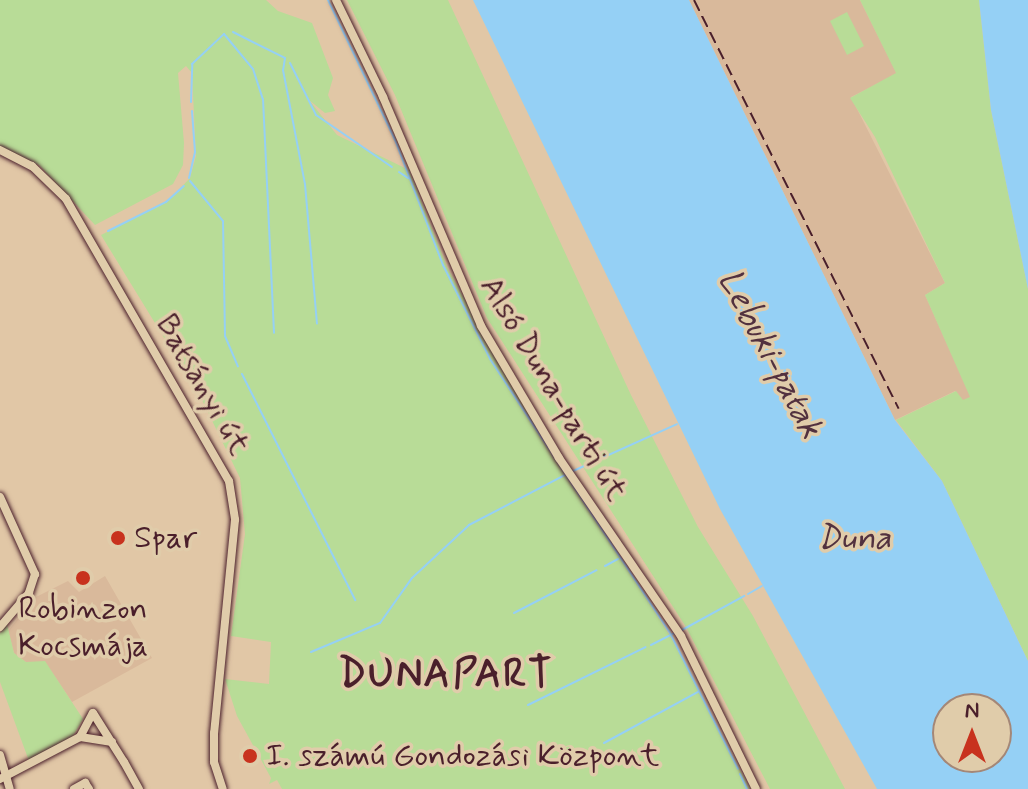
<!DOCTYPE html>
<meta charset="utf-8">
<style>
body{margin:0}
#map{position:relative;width:1028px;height:789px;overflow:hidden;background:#e1c7a6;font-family:Mynerve,sans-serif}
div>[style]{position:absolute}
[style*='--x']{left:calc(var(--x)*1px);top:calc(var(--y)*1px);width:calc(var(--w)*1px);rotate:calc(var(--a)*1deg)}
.built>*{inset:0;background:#d9b99b}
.green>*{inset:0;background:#b8dc97}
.water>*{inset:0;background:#95d0f5}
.stream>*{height:2px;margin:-1px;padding:0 1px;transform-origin:1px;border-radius:1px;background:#95d0f5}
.roads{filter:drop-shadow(0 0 2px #4a1f2b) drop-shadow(0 0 2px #4a1f2b)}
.minor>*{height:8px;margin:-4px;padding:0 4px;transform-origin:4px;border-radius:4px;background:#e0ccaa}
.rail>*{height:2px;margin-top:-1px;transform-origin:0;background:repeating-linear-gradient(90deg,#4a1f2b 0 12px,transparent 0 18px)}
.dots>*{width:22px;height:22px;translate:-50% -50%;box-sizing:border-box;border:4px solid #e0ccaa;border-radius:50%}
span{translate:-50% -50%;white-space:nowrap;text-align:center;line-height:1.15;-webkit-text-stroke:7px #e0ccaa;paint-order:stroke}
.street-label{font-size:32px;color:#4a1f2b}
.poi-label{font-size:32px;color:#4a1f2b}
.left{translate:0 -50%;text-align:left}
.water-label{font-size:34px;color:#52313f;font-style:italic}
.district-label{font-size:40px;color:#4a1f2b;font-weight:700;letter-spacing:2px}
.north{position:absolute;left:932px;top:693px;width:80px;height:80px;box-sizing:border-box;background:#e0ccaa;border:2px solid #a48777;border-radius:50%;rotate:0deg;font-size:22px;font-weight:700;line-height:32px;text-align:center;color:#4a1f2b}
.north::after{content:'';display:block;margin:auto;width:28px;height:36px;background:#c8321e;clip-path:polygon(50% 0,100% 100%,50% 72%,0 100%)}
</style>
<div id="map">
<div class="built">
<div style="clip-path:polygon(689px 0,860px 0,897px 74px,851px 97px,945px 283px,925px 295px,971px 397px,963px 401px,955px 391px,895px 420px)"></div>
<div style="clip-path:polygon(105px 576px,152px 658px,72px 702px,45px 662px,26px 662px,14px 653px,8px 631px,34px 598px,68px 581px,79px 592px)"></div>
</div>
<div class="green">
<div style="clip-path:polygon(0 0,266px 0,278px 11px,312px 23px,333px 78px,328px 95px,335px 111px,325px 113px,309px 100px,337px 135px,409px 170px,447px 267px,514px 390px,672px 639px,750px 789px,282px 789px,277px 780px,269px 784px,271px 778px,237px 716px,225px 679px,269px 684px,271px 642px,231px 636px,245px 534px,240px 478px,201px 398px,101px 235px,167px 202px,190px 178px,196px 156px,192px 73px,186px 66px,178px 73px,184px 143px,183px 165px,173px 184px,95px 225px,39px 165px,0 147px)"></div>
<div style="clip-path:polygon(347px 0,448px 0,631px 395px,698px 527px,753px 616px,845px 789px,770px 789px,686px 627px,487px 318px,395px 95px)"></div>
<div style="clip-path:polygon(860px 0,979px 0,991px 110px,1028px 289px,1028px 661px,942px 481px,896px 420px,956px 391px,963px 400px,970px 397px,925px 295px,945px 283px,875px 137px,850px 98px,896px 73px)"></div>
<div style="clip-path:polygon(847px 12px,864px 46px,847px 55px,830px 21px)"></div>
<div style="clip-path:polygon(7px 624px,14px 653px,26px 662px,45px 661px,83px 719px,73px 736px,29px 761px,0 682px,0 633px)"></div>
</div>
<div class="water">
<div style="clip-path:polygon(evenodd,473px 0,689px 0,895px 420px,942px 481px,1028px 661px,1028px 789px,877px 789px,720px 509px,473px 0,996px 709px,996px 757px,948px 757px,948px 709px,996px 709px)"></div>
<div style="clip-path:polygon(979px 0,1028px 0,1028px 289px,991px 110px)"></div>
</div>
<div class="stream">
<div style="--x:328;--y:0;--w:155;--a:64.4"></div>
<div style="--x:395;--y:140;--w:134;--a:69"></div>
<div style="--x:443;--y:265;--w:105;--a:63.4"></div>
<div style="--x:490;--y:359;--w:326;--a:56.7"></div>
<div style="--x:669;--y:631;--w:154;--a:63.4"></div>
<div style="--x:233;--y:32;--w:58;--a:26.6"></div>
<div style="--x:285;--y:58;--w:12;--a:99"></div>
<div style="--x:283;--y:70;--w:116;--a:79.1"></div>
<div style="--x:305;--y:184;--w:140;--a:85.1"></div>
<div style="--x:290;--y:63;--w:58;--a:63.4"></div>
<div style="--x:316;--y:115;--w:92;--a:34.4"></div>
<div style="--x:191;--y:102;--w:38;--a:-88"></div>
<div style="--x:192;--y:64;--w:44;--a:-43.2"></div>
<div style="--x:224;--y:34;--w:45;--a:50.4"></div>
<div style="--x:253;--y:69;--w:32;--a:72"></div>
<div style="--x:263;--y:99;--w:234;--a:87.3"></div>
<div style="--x:399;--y:172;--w:11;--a:34"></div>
<div style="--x:189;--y:178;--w:27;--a:-77"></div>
<div style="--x:195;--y:152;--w:41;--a:-94.2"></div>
<div style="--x:190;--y:181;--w:52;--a:50.5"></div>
<div style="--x:223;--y:221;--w:115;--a:89"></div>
<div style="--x:225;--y:336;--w:33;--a:67"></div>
<div style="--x:108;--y:231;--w:65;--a:-26.6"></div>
<div style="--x:166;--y:202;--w:24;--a:-42"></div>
<div style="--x:242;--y:374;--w:253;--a:63.4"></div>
<div style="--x:573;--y:471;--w:114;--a:-24.3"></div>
<div style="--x:605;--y:566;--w:15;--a:-28"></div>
<div style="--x:748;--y:594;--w:16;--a:-30"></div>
<div style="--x:514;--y:613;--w:93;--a:-27.4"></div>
<div style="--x:682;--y:630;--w:71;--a:-28.7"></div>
<div style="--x:651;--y:645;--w:25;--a:-27"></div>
<div style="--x:311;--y:652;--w:75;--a:-22.8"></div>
<div style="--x:380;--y:623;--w:55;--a:-54.6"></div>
<div style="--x:412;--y:578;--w:78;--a:-42.9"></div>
<div style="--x:469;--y:525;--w:110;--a:-27.5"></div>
<div style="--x:528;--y:705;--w:131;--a:-26.2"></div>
<div style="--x:604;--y:743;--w:107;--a:-28.5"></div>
<div style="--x:740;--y:774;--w:17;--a:65"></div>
</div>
<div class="roads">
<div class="minor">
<div style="--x:336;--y:0;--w:108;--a:64.1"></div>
<div style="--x:383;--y:97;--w:249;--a:66.8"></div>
<div style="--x:481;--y:326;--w:153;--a:59.4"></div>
<div style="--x:559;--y:458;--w:216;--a:55.6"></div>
<div style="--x:681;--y:636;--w:170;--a:63.9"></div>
<div style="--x:0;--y:150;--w:36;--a:27"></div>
<div style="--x:32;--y:166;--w:47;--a:44.1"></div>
<div style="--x:66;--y:199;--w:326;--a:60"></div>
<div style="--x:229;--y:481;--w:39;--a:81"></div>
<div style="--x:235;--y:520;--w:214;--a:95.6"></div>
<div style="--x:214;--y:733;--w:29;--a:90"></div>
<div style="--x:214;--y:762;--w:28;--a:72"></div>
<div style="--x:0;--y:497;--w:85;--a:65.6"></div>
<div style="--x:35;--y:574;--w:20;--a:108"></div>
<div style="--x:29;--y:593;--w:45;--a:130.5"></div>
<div style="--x:112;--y:742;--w:32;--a:-171"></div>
<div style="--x:80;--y:737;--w:27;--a:-62"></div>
<div style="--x:93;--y:713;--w:58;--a:57.7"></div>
<div style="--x:124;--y:762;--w:31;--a:61"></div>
<div style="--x:0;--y:755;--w:35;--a:74"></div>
<div style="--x:0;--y:779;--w:90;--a:-27.7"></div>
<div style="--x:74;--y:789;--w:13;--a:-29"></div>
<div style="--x:85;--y:783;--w:7;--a:56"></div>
</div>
</div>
<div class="rail">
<div style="--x:694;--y:0;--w:457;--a:63.4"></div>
</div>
<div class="dots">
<div style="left:118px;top:538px;background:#c8321e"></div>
<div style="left:83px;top:578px;background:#c8321e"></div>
<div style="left:250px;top:756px;background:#c8321e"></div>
</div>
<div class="street-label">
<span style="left:202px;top:385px;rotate:60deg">Batsányi út</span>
<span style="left:553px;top:389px;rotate:59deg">Alsó Duna-parti út</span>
</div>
<div class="poi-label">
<span class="left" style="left:134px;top:538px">Spar</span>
<span style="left:83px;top:628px">Robinzon<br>Kocsmája</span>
<span class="left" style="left:266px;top:756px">I. számú Gondozási Központ</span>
</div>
<div class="water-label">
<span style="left:770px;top:354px;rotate:62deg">Lebuki-patak</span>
<span style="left:854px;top:539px">Duna</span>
</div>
<div class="district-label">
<span style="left:446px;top:675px">DUNAPART</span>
</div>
<div class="north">N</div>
</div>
